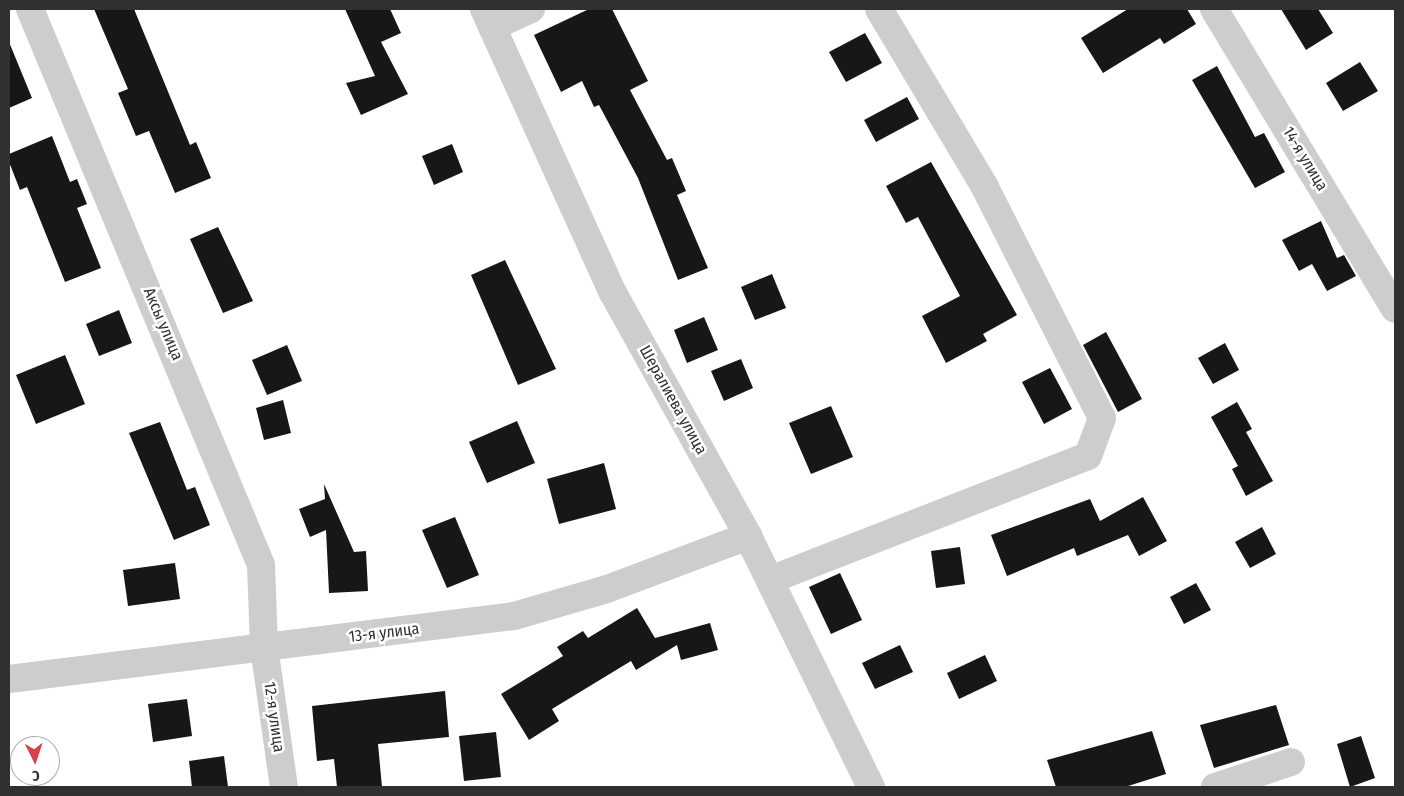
<!DOCTYPE html>
<meta charset="utf-8">
<style>
body{margin:0}
#map{position:relative;width:1404px;height:796px;overflow:hidden;background:#fff;font-family:"Fira Sans Condensed",sans-serif}
div>[style]{position:absolute}
[style*='--x']{left:calc(var(--x)*1px);top:calc(var(--y)*1px);width:calc(var(--w)*1px);rotate:calc(var(--a)*1deg)}
.building>*{inset:0;background:#171717}
.minor>*{height:28px;margin:-14px;padding:0 14px;transform-origin:14px;border-radius:14px;background:#cdcdcd}
span{translate:-50% -50%;white-space:nowrap;text-align:center;line-height:1.15;-webkit-text-stroke:5px #fff;paint-order:stroke}
.street-label{font-size:16px;color:#303030}
.frame{position:absolute;inset:0;border:10px solid #303030;pointer-events:none}
.north{position:absolute;left:10px;top:736px;width:50px;height:50px;box-sizing:border-box;background:#fff;border:1px solid #acacac;border-radius:50%;rotate:176deg;font-size:14px;font-weight:700;line-height:20px;text-align:center;color:#303030}
.north::after{content:'';display:block;margin:auto;width:18px;height:22px;background:#d9404d;clip-path:polygon(50% 0,100% 100%,50% 72%,0 100%)}
</style>
<div id="map">
<div class="building">
<div style="clip-path:polygon(94px 9px,134px 9px,190px 145px,196px 142px,211px 178px,175px 193px,149px 131px,136px 136px,118px 93px,128px 89px)"></div>
<div style="clip-path:polygon(345px 9px,390px 9px,401px 33px,381px 42px,408px 94px,361px 115px,346px 83px,375px 76px)"></div>
<div style="clip-path:polygon(589px 9px,612px 9px,648px 81px,630px 90px,667px 160px,672px 158px,686px 191px,677px 195px,708px 268px,678px 280px,638px 178px,599px 105px,594px 107px,582px 81px,561px 92px,534px 35px)"></div>
<div style="clip-path:polygon(1128px 9px,1187px 9px,1196px 24px,1164px 44px,1160px 38px,1103px 73px,1081px 38px)"></div>
<div style="clip-path:polygon(1281px 9px,1318px 9px,1333px 33px,1306px 50px)"></div>
<div style="clip-path:polygon(865px 33px,882px 63px,846px 82px,829px 52px)"></div>
<div style="clip-path:polygon(9px 42px,32px 98px,9px 108px)"></div>
<div style="clip-path:polygon(1360px 62px,1378px 91px,1343px 111px,1326px 83px)"></div>
<div style="clip-path:polygon(1217px 66px,1255px 137px,1264px 133px,1285px 172px,1255px 188px,1192px 80px)"></div>
<div style="clip-path:polygon(907px 97px,919px 119px,876px 142px,864px 120px)"></div>
<div style="clip-path:polygon(52px 136px,70px 182px,77px 179px,87px 204px,77px 208px,101px 268px,65px 282px,27px 187px,20px 190px,9px 162px,9px 154px)"></div>
<div style="clip-path:polygon(452px 144px,463px 172px,434px 185px,422px 156px)"></div>
<div style="clip-path:polygon(931px 162px,1017px 315px,983px 334px,987px 341px,946px 363px,922px 316px,960px 296px,918px 217px,906px 223px,886px 186px)"></div>
<div style="clip-path:polygon(1321px 221px,1337px 258px,1344px 255px,1356px 276px,1327px 291px,1312px 264px,1299px 271px,1282px 240px)"></div>
<div style="clip-path:polygon(218px 227px,253px 301px,223px 313px,190px 239px)"></div>
<div style="clip-path:polygon(505px 260px,556px 369px,518px 385px,471px 275px)"></div>
<div style="clip-path:polygon(772px 274px,786px 308px,755px 320px,741px 287px)"></div>
<div style="clip-path:polygon(119px 310px,132px 343px,99px 356px,86px 324px)"></div>
<div style="clip-path:polygon(704px 317px,718px 350px,687px 363px,674px 330px)"></div>
<div style="clip-path:polygon(1106px 332px,1142px 399px,1118px 412px,1083px 345px)"></div>
<div style="clip-path:polygon(1225px 343px,1239px 370px,1213px 384px,1198px 358px)"></div>
<div style="clip-path:polygon(287px 345px,302px 381px,267px 395px,252px 360px)"></div>
<div style="clip-path:polygon(65px 355px,85px 404px,36px 424px,16px 375px)"></div>
<div style="clip-path:polygon(741px 359px,753px 388px,724px 401px,711px 371px)"></div>
<div style="clip-path:polygon(1050px 368px,1072px 409px,1044px 424px,1022px 382px)"></div>
<div style="clip-path:polygon(283px 400px,291px 433px,264px 440px,256px 408px)"></div>
<div style="clip-path:polygon(1237px 402px,1252px 429px,1246px 432px,1273px 481px,1246px 496px,1232px 469px,1238px 466px,1211px 417px)"></div>
<div style="clip-path:polygon(831px 406px,853px 457px,811px 474px,789px 423px)"></div>
<div style="clip-path:polygon(517px 421px,535px 463px,487px 483px,469px 442px)"></div>
<div style="clip-path:polygon(160px 422px,187px 490px,195px 487px,210px 525px,174px 540px,129px 433px)"></div>
<div style="clip-path:polygon(604px 463px,616px 509px,559px 524px,547px 479px)"></div>
<div style="clip-path:polygon(324px 484px,354px 552px,366px 551px,368px 591px,329px 593px,326px 530px,310px 537px,299px 509px,325px 499px)"></div>
<div style="clip-path:polygon(1143px 497px,1167px 541px,1139px 556px,1128px 535px,1077px 556px,1074px 548px,1007px 576px,991px 535px,1090px 499px,1100px 521px)"></div>
<div style="clip-path:polygon(455px 517px,479px 575px,447px 588px,422px 530px)"></div>
<div style="clip-path:polygon(1262px 527px,1276px 554px,1250px 568px,1235px 542px)"></div>
<div style="clip-path:polygon(960px 547px,965px 584px,936px 588px,931px 551px)"></div>
<div style="clip-path:polygon(175px 563px,180px 599px,128px 606px,123px 570px)"></div>
<div style="clip-path:polygon(840px 573px,862px 620px,831px 634px,809px 587px)"></div>
<div style="clip-path:polygon(1196px 583px,1211px 610px,1184px 624px,1170px 597px)"></div>
<div style="clip-path:polygon(637px 608px,655px 638px,710px 623px,718px 650px,681px 660px,677px 645px,636px 670px,631px 661px,552px 709px,559px 721px,529px 740px,501px 694px,563px 656px,557px 647px,583px 631px,588px 638px)"></div>
<div style="clip-path:polygon(900px 645px,913px 672px,875px 689px,862px 663px)"></div>
<div style="clip-path:polygon(985px 655px,997px 681px,959px 699px,947px 673px)"></div>
<div style="clip-path:polygon(445px 691px,449px 737px,378px 744px,382px 787px,337px 787px,334px 759px,317px 761px,312px 706px)"></div>
<div style="clip-path:polygon(187px 699px,192px 736px,153px 742px,148px 704px)"></div>
<div style="clip-path:polygon(1276px 705px,1289px 745px,1214px 768px,1200px 725px)"></div>
<div style="clip-path:polygon(1152px 731px,1166px 774px,1125px 787px,1056px 787px,1047px 760px)"></div>
<div style="clip-path:polygon(496px 732px,501px 777px,464px 781px,459px 736px)"></div>
<div style="clip-path:polygon(1361px 736px,1375px 778px,1350px 787px,1337px 744px)"></div>
<div style="clip-path:polygon(224px 756px,228px 787px,192px 787px,189px 761px)"></div>
</div>
<div class="minor">
<div style="--x:30;--y:9;--w:602;--a:67.44"></div>
<div style="--x:261;--y:565;--w:82;--a:87.9"></div>
<div style="--x:264;--y:647;--w:141;--a:81.9"></div>
<div style="--x:484;--y:9;--w:312;--a:65.6"></div>
<div style="--x:613;--y:293;--w:278;--a:60.9"></div>
<div style="--x:748;--y:536;--w:280;--a:63.9"></div>
<div style="--x:1214;--y:9;--w:350;--a:58.9"></div>
<div style="--x:492;--y:27;--w:43;--a:-24.8"></div>
<div style="--x:770;--y:580;--w:341;--a:-21.3"></div>
<div style="--x:1088;--y:456;--w:40;--a:-69.8"></div>
<div style="--x:1102;--y:418;--w:259;--a:-116.9"></div>
<div style="--x:985;--y:187;--w:207;--a:-120.8"></div>
<div style="--x:9;--y:679;--w:509;--a:-7.11"></div>
<div style="--x:514;--y:616;--w:97;--a:-16.2"></div>
<div style="--x:607;--y:589;--w:151;--a:-20.6"></div>
<div style="--x:1215;--y:787;--w:80;--a:-18.2"></div>
</div>
<div class="street-label">
<span style="left:1305px;top:159px;rotate:59deg">14-я улица</span>
<span style="left:163px;top:324px;rotate:67deg">Аксы улица</span>
<span style="left:673px;top:400px;rotate:61deg">Шералиева улица</span>
<span style="left:384px;top:633px;rotate:-7deg">13-я улица</span>
<span style="left:274px;top:717px;rotate:82deg">12-я улица</span>
</div>
<div class="frame"></div>
<div class="north">С</div>
</div>
